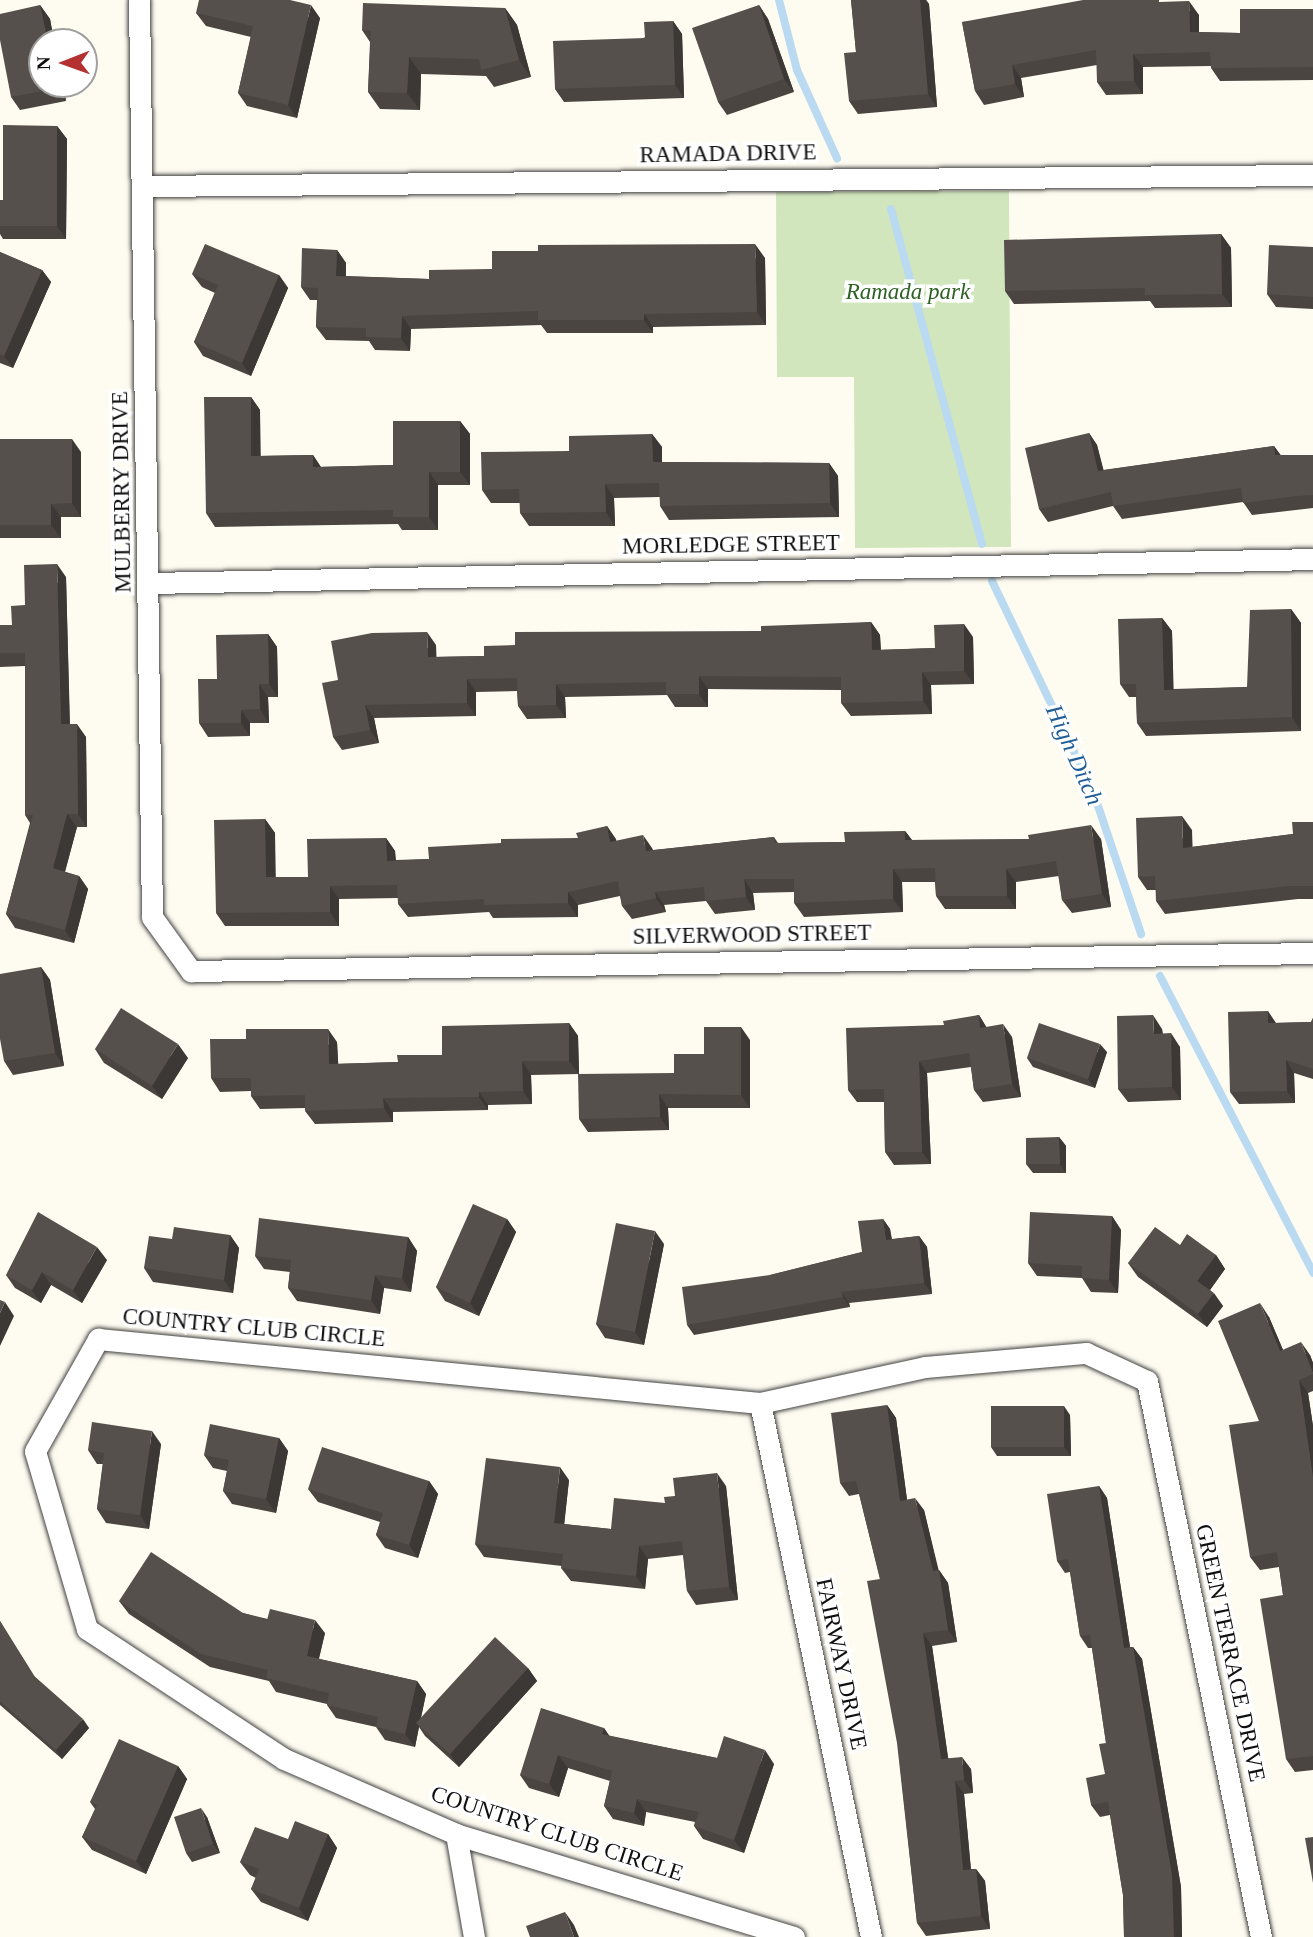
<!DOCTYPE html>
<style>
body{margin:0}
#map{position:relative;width:1313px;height:1937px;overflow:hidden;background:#fefcf1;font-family:"Times New Roman",serif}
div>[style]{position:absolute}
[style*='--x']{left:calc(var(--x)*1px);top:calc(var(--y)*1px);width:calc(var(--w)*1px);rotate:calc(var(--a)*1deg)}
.green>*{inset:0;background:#d1e6bd}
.stream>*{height:8px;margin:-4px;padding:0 4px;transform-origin:4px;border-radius:4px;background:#badaf1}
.roads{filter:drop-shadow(0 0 2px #424242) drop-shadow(0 0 2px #424242)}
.street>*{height:21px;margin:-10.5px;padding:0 10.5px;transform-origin:10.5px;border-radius:10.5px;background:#fff}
.wall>*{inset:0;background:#4a4541}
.shaded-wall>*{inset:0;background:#3c3835}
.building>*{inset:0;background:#56504c}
span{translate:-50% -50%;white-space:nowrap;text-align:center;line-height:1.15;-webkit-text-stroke:7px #fff;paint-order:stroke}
.street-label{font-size:23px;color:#0f0f0f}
.park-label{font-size:23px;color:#2e6224;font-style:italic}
.water-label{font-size:24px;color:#215e97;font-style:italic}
.north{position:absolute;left:28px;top:28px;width:70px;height:70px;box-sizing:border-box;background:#fff;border:2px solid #9f9f9f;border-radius:50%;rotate:269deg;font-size:19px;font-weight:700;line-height:28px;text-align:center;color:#0f0f0f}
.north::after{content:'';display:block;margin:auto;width:24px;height:32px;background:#b43132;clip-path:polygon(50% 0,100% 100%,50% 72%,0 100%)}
</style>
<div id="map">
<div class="green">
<div style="clip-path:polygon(1009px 191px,1011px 547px,855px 548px,854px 377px,777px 377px,776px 192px)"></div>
</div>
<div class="stream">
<div style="--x:779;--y:0;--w:72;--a:75.6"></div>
<div style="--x:797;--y:70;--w:97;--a:65.6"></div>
<div style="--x:891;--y:209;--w:347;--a:74.8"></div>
<div style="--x:992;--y:581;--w:233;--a:64.3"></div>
<div style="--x:1093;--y:791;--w:151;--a:71.4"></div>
<div style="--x:1160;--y:976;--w:334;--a:62.7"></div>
</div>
<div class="roads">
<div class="street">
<div style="--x:139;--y:0;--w:917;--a:89.19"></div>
<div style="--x:152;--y:917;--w:67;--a:54.2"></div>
<div style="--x:191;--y:971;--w:1122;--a:-0.92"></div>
<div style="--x:143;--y:186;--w:1170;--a:-0.54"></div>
<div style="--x:151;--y:583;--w:1162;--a:-1.18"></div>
<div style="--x:760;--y:1403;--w:545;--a:78.26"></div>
<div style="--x:456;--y:1834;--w:105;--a:80.1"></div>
<div style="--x:794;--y:1937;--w:353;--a:-163.1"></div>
<div style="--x:456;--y:1834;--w:188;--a:-156.4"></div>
<div style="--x:284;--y:1759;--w:236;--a:-146.6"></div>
<div style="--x:87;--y:1629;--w:185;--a:-106.3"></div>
<div style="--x:35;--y:1451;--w:129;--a:-60.6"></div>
<div style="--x:98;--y:1339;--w:665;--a:5.52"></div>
<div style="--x:760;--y:1403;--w:169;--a:-12.3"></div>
<div style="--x:925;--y:1367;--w:162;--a:-5"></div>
<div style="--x:1086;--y:1353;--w:67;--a:24.7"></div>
<div style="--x:1147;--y:1381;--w:568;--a:78.41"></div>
</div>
</div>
<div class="wall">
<div style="clip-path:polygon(851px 0,926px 0,929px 4px,937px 107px,858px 114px,849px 101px,856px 52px)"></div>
<div style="clip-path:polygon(1167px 2px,1199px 15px,1199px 32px,1240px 33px,1313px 9px,1313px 80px,1220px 81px,1211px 68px,1211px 66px,1143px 67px,1143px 94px,1106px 95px,1097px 82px,1097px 65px,1021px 78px,1024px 97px,984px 105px,975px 91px,962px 22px)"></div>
<div style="clip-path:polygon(40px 5px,50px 19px,66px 101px,20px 110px,11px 97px)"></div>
<div style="clip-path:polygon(759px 5px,768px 19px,794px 92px,727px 115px,718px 102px)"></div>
<div style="clip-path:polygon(505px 8px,517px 25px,531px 77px,494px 87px,486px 76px,421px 74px,420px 110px,380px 109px,368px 92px,370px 42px,362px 30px)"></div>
<div style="clip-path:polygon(196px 13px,320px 18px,297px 118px,247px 106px,238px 93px,251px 37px,206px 26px)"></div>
<div style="clip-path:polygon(673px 21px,682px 34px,684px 98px,564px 102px,555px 89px)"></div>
<div style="clip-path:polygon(57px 126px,67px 139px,66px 239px,3px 239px,0 234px,0 200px,3px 200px)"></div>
<div style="clip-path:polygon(1221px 234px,1231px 248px,1232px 307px,1155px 308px,1150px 301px,1014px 304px,1005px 291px)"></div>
<div style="clip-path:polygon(1313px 247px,1313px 309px,1276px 307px,1267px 294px)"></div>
<div style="clip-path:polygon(337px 250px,346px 263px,346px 276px,429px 279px,492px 269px,765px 258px,766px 325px,653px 327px,653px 333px,547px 333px,541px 325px,411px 329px,410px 351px,375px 350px,369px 341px,326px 340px,316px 327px,317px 300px,310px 300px,301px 287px)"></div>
<div style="clip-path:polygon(0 252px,42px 270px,51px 282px,13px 368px,0 363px)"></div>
<div style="clip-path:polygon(192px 274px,279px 275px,288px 288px,251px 376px,203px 356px,194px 342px,215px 293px,202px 287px)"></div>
<div style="clip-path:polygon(251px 397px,260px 410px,260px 456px,313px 455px,321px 467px,393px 465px,460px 421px,470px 434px,470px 485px,438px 485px,438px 530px,402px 530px,398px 524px,215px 527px,206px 513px)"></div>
<div style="clip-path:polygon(1089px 433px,1097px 445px,1103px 470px,1274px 446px,1280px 455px,1313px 455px,1313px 508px,1252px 515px,1243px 502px,1122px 519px,1113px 506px,1048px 522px,1039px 509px)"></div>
<div style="clip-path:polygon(652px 434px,662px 447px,662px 462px,829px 463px,838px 476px,839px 517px,669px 520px,660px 506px,660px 497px,614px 498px,615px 526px,529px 526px,520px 513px,520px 503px,491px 503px,482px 490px,569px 451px)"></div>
<div style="clip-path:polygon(0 439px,81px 452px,81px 517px,61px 517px,61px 538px,0 538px)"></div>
<div style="clip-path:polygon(66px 577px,70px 724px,86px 737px,87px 827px,77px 827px,65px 872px,79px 876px,88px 889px,74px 943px,15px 928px,6px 914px,30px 823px,25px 815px,25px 666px,0 667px,0 625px,12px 625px,25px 605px)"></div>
<div style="clip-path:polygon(1291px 609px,1301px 623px,1301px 731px,1146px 736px,1137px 723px,1136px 697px,1129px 697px,1120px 684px,1162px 618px,1172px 631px,1173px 689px,1247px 687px)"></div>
<div style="clip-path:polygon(871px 622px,880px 635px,881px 650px,935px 648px,973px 637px,974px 684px,931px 685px,932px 714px,851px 716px,841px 703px,841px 690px,708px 689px,708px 707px,675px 707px,667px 695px,565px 697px,566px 718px,527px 719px,518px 706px,517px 691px,476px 692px,476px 716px,374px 718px,379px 743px,342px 750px,333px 737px,338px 680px,436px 645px,436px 657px,484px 656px,515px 645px,761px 631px)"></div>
<div style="clip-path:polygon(268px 634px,277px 647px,278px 697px,268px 697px,269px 723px,250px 723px,250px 736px,208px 737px,199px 723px,217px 679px)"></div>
<div style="clip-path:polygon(265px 819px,275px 833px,275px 877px,308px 877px,386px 838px,395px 851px,396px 860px,429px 859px,578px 838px,607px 826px,616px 841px,652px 848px,653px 850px,774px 837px,778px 843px,845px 842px,905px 831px,912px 840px,1101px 839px,1111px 907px,1072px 913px,1062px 900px,1059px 876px,1016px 882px,1016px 909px,945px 909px,936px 896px,935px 882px,902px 882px,903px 912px,804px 917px,794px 903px,794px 892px,753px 893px,755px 910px,715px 914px,706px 901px,664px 905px,666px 912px,632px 919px,622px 906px,620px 896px,578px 905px,578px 917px,493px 918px,489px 912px,408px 917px,398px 904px,398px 898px,339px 899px,339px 926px,225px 926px,216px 913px)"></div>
<div style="clip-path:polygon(1313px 822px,1313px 899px,1298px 899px,1165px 914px,1156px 901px,1156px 890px,1147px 890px,1138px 877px,1192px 830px,1192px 847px,1293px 834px)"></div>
<div style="clip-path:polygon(41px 967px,50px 980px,64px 1066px,13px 1075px,4px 1061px)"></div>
<div style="clip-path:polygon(979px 1015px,986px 1027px,1012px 1037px,1021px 1097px,983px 1102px,974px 1090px,971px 1067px,927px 1073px,931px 1164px,894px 1165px,885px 1152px,884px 1102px,857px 1102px,848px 1090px,944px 1025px)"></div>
<div style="clip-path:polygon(1313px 1018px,1313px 1079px,1294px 1073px,1295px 1103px,1239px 1104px,1230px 1092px,1276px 1023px,1311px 1022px)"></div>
<div style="clip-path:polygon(569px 1023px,578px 1036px,579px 1074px,531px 1075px,532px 1104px,488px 1105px,488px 1110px,393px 1112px,393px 1122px,315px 1124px,305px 1111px,305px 1108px,260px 1109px,251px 1096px,251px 1091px,220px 1092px,211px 1078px,337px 1042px,338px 1064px,398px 1062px,442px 1055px)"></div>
<div style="clip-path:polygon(1162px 1029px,1163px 1034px,1180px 1047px,1181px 1100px,1128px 1102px,1118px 1089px)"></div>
<div style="clip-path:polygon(750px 1040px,750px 1108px,668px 1108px,669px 1130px,588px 1132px,579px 1119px,674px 1073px,704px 1054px)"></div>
<div style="clip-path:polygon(95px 1049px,188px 1058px,162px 1099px,104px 1063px)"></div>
<div style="clip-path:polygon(1107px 1052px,1095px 1088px,1033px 1067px,1027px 1058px)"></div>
<div style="clip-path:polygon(1059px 1137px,1066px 1146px,1066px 1173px,1033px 1173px,1026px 1164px)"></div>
<div style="clip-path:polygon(1112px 1216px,1121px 1230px,1118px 1293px,1091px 1292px,1082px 1278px,1037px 1276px,1028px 1263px)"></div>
<div style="clip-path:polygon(507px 1219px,516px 1232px,479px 1316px,445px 1301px,436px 1287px)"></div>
<div style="clip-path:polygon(883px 1219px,890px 1229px,892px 1239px,919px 1236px,927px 1247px,932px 1294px,849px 1303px,850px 1307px,694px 1335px,687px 1325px,770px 1275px,862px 1252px)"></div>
<div style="clip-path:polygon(230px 1235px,239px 1248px,233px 1293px,153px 1282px,144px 1268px,172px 1239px)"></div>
<div style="clip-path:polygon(408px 1237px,417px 1251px,411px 1292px,384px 1288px,380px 1314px,297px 1301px,288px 1288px,290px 1272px,264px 1269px,255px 1256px)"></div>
<div style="clip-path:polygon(664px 1244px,644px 1345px,605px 1338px,596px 1324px)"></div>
<div style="clip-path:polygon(1180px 1245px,1216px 1255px,1225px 1269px,1210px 1290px,1223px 1306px,1207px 1327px,1138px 1277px,1128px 1263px)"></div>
<div style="clip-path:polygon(107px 1260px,82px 1303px,51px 1285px,41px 1303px,15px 1288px,6px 1275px)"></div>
<div style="clip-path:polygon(1269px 1317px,1283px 1350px,1310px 1355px,1313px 1363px,1313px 1391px,1308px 1393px,1313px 1426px,1313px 1770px,1295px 1772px,1286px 1759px,1283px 1595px,1279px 1567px,1260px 1570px,1250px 1557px,1259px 1421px)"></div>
<div style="clip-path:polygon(887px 1405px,896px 1418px,907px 1500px,924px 1510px,938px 1570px,939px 1570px,948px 1583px,957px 1642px,932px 1646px,948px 1758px,971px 1769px,973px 1793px,964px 1794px,971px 1869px,976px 1869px,985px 1881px,990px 1929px,926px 1936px,917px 1923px,880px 1579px,859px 1494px,849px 1496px,840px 1483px)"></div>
<div style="clip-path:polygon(1070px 1415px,1071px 1456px,997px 1456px,991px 1447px)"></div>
<div style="clip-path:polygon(279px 1438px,288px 1451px,276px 1513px,232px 1504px,223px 1491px,227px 1471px,213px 1468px,204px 1455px)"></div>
<div style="clip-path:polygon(161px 1444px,149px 1529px,106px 1523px,97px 1509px,103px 1464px,97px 1464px,88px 1450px)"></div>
<div style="clip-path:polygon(569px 1480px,564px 1524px,611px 1529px,665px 1503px,675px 1496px,726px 1486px,738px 1600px,696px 1605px,687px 1591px,683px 1555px,648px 1559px,645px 1589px,571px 1581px,561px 1568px,562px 1566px,484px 1557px,475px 1544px)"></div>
<div style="clip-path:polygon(429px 1481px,438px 1494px,418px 1558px,385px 1548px,376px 1535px,380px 1522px,318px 1502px,308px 1489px)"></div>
<div style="clip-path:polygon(1099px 1486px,1107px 1498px,1130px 1647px,1133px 1647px,1142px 1659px,1181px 1887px,1182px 1937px,1124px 1937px,1123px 1895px,1110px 1815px,1100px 1817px,1091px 1805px,1105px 1774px,1106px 1743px,1092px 1648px,1088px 1648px,1080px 1636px,1070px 1572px,1065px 1573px,1057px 1561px)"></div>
<div style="clip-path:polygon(119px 1601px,243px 1613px,325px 1633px,319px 1659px,417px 1681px,426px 1694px,421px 1718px,528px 1668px,537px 1681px,459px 1767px,425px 1736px,419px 1727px,415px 1747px,385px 1740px,376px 1727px,336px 1718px,327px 1705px,327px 1704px,276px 1692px,269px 1681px,210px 1667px,129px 1614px)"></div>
<div style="clip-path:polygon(0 1621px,35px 1677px,89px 1728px,62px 1759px,0 1705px)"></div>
<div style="clip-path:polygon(604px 1728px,609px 1736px,717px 1758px,774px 1764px,744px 1853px,703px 1839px,694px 1826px,695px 1822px,646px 1812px,644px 1826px,613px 1819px,604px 1806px,610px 1781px,568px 1768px,559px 1797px,529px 1788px,520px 1775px)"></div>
<div style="clip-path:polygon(178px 1766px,187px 1779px,146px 1874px,92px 1850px,82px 1837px,95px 1809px,90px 1802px)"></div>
<div style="clip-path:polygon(207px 1817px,220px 1853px,192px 1862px,186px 1853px)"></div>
<div style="clip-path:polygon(328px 1834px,337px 1848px,308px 1921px,261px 1902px,251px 1889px,256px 1878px,250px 1875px,240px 1862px)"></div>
</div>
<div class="shaded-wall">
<div style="clip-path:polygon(920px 0,926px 0,929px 4px,937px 107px,928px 94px)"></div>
<div style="clip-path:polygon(1189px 1px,1199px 15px,1199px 46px,1190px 32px)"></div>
<div style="clip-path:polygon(40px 5px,50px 19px,54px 42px,48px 42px)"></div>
<div style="clip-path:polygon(311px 5px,320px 18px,297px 118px,288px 105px)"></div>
<div style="clip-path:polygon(759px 5px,768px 19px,794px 92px,784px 79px)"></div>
<div style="clip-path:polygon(505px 8px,517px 25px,531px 77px,519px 60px)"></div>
<div style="clip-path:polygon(673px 21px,682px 34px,684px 98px,675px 85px)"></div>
<div style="clip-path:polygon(1133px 54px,1143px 67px,1143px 94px,1134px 81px)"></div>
<div style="clip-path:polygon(409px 57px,421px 74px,420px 110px,407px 93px)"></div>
<div style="clip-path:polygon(1012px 65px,1021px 78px,1024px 97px,1015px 84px)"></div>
<div style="clip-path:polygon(56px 84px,63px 84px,66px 101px,57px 88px)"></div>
<div style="clip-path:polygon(57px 126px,67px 139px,66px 239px,57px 226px)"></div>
<div style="clip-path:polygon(1221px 234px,1231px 248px,1232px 307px,1222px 294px)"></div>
<div style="clip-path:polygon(755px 244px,765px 258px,766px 325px,757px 312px)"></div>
<div style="clip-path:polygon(337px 250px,346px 263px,345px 289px,336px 276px)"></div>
<div style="clip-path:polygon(42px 270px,51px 282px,13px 368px,4px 356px)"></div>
<div style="clip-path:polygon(279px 275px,288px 288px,251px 376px,242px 363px)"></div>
<div style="clip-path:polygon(644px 314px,653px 327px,653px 333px,644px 320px)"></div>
<div style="clip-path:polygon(402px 316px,411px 329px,410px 351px,401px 338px)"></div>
<div style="clip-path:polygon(251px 397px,260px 410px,261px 470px,251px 456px)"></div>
<div style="clip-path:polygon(460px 421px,470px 434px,470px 485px,460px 472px)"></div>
<div style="clip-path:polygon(1089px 433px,1097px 445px,1107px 483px,1098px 471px)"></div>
<div style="clip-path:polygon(652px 434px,662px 447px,662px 475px,653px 462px)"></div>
<div style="clip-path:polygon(72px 439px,81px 452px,81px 517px,72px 503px)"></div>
<div style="clip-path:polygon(1274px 446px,1283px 458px,1275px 455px)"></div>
<div style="clip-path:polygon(313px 455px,322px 469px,313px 467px)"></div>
<div style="clip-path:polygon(829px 463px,838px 476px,839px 517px,830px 503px)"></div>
<div style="clip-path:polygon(429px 472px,438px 485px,438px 530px,429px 517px)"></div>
<div style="clip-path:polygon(605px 484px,614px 498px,615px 526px,606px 512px)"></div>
<div style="clip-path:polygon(51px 504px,61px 517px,61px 538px,51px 525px)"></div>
<div style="clip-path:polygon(57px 564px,66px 577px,70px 738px,61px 724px)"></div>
<div style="clip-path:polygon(1291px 609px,1301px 623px,1301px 731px,1292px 717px)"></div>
<div style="clip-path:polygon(1162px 618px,1172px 631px,1174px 703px,1164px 690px)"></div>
<div style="clip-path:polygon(871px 622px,880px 635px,881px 664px,872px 650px)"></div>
<div style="clip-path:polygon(964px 624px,973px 637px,974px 684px,964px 671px)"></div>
<div style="clip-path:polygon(427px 632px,436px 645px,437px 670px,428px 657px)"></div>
<div style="clip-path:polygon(268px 634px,277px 647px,278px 697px,269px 684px)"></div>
<div style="clip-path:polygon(922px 672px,931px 685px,932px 714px,923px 701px)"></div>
<div style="clip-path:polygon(699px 676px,708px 689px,708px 707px,699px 694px)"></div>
<div style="clip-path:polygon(467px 679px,476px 692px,476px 716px,467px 703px)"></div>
<div style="clip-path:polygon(259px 684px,268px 697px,269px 723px,260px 709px)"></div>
<div style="clip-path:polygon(556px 684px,565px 697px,566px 718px,556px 705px)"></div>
<div style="clip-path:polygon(365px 705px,374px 718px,379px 743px,370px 730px)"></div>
<div style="clip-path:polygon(241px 710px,250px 723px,250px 736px,241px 723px)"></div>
<div style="clip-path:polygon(77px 724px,86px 737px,87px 827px,78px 814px)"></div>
<div style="clip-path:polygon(67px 814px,77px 827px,62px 882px,53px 868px)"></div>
<div style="clip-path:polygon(1182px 816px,1192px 830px,1193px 861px,1183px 848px)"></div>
<div style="clip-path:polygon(265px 819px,275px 833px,276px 890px,266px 877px)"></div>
<div style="clip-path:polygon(1091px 825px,1101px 839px,1111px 907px,1102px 894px)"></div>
<div style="clip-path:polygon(607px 826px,616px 839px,619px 855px,610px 842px)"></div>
<div style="clip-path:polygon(905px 831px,915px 844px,905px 840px)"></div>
<div style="clip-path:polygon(643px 835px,652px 848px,655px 864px,646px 851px)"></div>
<div style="clip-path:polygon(386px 838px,395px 851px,396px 874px,387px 861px)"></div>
<div style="clip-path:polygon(893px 869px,902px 882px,903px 912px,893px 899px)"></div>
<div style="clip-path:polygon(1006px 869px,1016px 882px,1016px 909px,1007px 896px)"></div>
<div style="clip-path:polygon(79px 876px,88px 889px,74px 943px,65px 930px)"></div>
<div style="clip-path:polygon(744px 879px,753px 893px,755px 910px,746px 897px)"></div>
<div style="clip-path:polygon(330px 886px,339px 899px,339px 926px,330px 912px)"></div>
<div style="clip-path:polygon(568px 892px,578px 905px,578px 917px,568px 903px)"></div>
<div style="clip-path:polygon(655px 892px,664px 905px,666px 912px,656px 898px)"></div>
<div style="clip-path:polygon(41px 967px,50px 980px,64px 1066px,55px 1053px)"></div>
<div style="clip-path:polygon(1268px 1011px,1276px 1023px,1268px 1023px)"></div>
<div style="clip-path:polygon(979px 1015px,987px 1028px,980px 1028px)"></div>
<div style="clip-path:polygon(1153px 1015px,1162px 1029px,1163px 1047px,1154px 1034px)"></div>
<div style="clip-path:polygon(569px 1023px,578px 1036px,579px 1074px,569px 1061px)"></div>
<div style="clip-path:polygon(1003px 1024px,1012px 1037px,1021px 1097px,1012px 1084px)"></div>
<div style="clip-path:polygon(741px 1027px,750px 1040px,750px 1108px,741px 1095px)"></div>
<div style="clip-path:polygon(328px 1029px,337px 1042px,339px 1077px,329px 1064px)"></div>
<div style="clip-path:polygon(1171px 1033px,1180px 1047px,1181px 1100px,1172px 1087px)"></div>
<div style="clip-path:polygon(178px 1044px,188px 1058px,162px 1099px,152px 1086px)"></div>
<div style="clip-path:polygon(1100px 1044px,1107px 1052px,1095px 1088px,1088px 1079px)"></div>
<div style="clip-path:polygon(1286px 1060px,1294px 1073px,1295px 1103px,1287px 1091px)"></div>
<div style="clip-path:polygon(522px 1061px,531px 1075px,532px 1104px,523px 1091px)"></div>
<div style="clip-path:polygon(919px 1061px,927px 1073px,931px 1164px,922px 1152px)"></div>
<div style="clip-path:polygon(479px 1092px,488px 1105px,488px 1110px,479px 1097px)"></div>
<div style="clip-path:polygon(659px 1094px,668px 1108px,669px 1130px,660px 1117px)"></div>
<div style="clip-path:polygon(383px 1098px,393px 1112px,393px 1122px,384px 1108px)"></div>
<div style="clip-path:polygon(1059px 1137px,1066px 1146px,1066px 1173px,1060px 1164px)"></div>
<div style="clip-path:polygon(1112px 1216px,1121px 1230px,1118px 1293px,1109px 1280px)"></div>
<div style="clip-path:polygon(507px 1219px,516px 1232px,479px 1316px,470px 1303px)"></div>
<div style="clip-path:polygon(883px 1219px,890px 1229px,893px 1250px,886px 1240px)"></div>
<div style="clip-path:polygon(655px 1231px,664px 1244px,644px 1345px,635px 1332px)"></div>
<div style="clip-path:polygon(230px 1235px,239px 1248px,233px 1293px,224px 1280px)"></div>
<div style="clip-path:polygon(919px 1236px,927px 1247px,932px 1294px,924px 1283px)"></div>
<div style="clip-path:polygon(408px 1237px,417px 1251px,411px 1292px,402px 1278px)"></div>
<div style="clip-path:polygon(97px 1247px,107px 1260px,82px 1303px,73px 1290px)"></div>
<div style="clip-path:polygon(1216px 1255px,1225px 1269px,1207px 1294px,1197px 1281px)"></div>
<div style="clip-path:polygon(42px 1272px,51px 1285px,41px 1303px,32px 1290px)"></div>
<div style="clip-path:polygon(375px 1275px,384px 1288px,380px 1314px,371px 1300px)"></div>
<div style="clip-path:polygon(841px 1292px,849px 1303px,850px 1307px,843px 1297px)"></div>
<div style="clip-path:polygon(1214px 1293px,1223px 1306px,1207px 1327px,1198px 1314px)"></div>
<div style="clip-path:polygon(5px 1302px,14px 1316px,0 1346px,0 1313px)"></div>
<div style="clip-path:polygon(1260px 1303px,1269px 1317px,1289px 1364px,1280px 1351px)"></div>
<div style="clip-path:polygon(1301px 1342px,1310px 1355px,1313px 1363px,1313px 1373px)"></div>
<div style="clip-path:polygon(1299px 1380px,1308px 1393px,1313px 1426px,1313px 1478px)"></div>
<div style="clip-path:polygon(887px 1405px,896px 1418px,909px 1514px,900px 1501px)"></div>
<div style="clip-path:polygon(1064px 1406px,1070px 1415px,1071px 1456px,1064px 1447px)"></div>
<div style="clip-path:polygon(152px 1431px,161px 1444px,149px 1529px,140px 1515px)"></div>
<div style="clip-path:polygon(279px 1438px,288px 1451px,276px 1513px,266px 1499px)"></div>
<div style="clip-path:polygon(560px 1467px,569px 1480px,563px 1536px,554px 1523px)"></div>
<div style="clip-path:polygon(717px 1473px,726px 1486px,738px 1600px,729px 1587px)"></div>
<div style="clip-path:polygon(429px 1481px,438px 1494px,418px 1558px,409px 1545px)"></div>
<div style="clip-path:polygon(1099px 1486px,1107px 1498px,1132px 1660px,1124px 1648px)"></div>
<div style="clip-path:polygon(915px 1498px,924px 1510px,942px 1584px,933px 1571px)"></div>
<div style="clip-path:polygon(639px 1546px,648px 1559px,645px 1589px,636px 1576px)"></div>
<div style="clip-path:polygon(939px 1570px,948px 1583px,957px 1642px,948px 1630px)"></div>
<div style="clip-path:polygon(315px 1620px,325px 1633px,316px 1669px,307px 1656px)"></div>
<div style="clip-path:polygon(923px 1633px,932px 1646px,950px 1771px,941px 1759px)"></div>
<div style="clip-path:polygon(1133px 1647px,1142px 1659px,1181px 1887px,1182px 1937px,1174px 1937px)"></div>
<div style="clip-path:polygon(528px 1668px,537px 1681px,459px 1767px,450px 1754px)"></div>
<div style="clip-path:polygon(417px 1681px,426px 1694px,419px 1726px,416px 1723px,419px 1727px,415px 1747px,405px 1734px)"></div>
<div style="clip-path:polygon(83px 1719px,89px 1728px,62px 1759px,56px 1750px)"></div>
<div style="clip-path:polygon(604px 1728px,613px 1741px,602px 1734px)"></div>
<div style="clip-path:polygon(765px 1750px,774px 1764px,744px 1853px,734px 1840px)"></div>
<div style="clip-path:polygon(558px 1755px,568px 1768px,559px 1797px,549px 1784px)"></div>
<div style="clip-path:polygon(962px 1757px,971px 1769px,973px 1793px,964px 1780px)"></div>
<div style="clip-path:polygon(178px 1766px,187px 1779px,146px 1874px,136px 1861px)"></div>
<div style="clip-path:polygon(955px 1781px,964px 1794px,972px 1883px,963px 1870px)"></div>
<div style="clip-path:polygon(637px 1799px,646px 1812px,644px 1826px,634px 1813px)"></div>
<div style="clip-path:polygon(201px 1808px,207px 1817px,220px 1853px,213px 1844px)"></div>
<div style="clip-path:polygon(328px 1834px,337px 1848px,308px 1921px,299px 1908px)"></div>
<div style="clip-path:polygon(976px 1869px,985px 1881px,990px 1929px,981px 1916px)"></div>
<div style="clip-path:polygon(565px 1912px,574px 1925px,579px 1937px,574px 1937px)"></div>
</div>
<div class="building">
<div style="clip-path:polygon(199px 0,290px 0,311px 5px,288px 105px,238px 93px,253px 26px,196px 13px)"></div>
<div style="clip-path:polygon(851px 0,920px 0,928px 94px,849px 101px,844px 53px,856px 52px)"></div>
<div style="clip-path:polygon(1083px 0,1159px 0,1159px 2px,1189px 1px,1190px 32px,1240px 33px,1240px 9px,1313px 9px,1313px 67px,1211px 68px,1210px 52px,1133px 54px,1134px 81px,1097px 82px,1096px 50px,1012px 65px,1015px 84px,975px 91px,962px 22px)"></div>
<div style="clip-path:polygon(363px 3px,505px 8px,519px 60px,481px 70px,479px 59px,409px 57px,407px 93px,368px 92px,371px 31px,362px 30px)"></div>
<div style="clip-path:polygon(40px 5px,48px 42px,42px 42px,42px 84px,56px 84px,57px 88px,11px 97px,0 40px,0 14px)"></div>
<div style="clip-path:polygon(759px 5px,784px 79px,718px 102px,692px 28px)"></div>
<div style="clip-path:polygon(673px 21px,675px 85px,555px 89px,553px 41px,645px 38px,644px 22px)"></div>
<div style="clip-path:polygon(3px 125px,57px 126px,57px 226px,0 226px,0 200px,3px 200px)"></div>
<div style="clip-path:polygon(1221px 234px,1222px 294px,1145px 295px,1145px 288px,1005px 291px,1004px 240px)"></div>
<div style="clip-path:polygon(205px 244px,279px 275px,242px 363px,194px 342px,218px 285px,192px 274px)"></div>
<div style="clip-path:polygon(755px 244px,757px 312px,644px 314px,644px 320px,538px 320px,538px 311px,402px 316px,401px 338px,366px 337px,366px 328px,316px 327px,318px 288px,301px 287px,302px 248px,337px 250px,336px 276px,429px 279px,429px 270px,492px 269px,492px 251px,538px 251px,538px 245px)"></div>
<div style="clip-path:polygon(1269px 245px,1313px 247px,1313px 297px,1267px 294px)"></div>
<div style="clip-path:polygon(0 252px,42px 270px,4px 356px,0 354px)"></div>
<div style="clip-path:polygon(204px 397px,251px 397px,251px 456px,313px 455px,313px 467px,393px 465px,393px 421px,460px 421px,460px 472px,429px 472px,429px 517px,393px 517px,393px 510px,206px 513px)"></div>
<div style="clip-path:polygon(1089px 433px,1098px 471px,1274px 446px,1275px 455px,1313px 455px,1313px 495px,1296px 496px,1243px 503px,1241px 488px,1113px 506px,1111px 492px,1039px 509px,1025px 448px)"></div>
<div style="clip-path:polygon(652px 434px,653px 462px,829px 463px,830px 503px,660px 506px,659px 483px,605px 484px,606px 512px,520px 513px,519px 489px,482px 490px,481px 452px,569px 451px,569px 436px)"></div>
<div style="clip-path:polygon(0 439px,72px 439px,72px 503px,51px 504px,51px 525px,0 525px)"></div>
<div style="clip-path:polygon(57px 564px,61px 724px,77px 724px,78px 814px,67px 814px,53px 868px,79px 876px,65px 930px,6px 914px,33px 815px,25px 815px,25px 653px,0 653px,0 625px,12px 625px,11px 606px,25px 605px,24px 565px)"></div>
<div style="clip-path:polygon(1291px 609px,1292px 717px,1137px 723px,1136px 684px,1120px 684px,1118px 619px,1162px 618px,1164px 690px,1247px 687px,1250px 610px)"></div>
<div style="clip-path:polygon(871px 622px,872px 650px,935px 648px,934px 625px,964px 624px,964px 671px,922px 672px,923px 701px,841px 703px,841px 677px,699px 676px,699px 694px,666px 694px,666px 682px,556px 684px,556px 705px,518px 706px,517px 678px,467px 679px,467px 703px,365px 705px,370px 730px,333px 737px,322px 683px,338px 680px,331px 641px,372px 633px,427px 632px,428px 657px,484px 656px,484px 646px,515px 645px,515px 632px,761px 631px,761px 626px)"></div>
<div style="clip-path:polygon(268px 634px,269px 684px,259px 684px,260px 709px,241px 710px,241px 723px,199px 723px,198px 679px,217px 679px,216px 635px)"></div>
<div style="clip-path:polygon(1182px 816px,1183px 848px,1293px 834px,1292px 822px,1313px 822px,1313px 886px,1288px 886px,1156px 901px,1155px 876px,1138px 877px,1136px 818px)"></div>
<div style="clip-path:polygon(265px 819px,266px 877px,308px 877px,307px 839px,386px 838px,387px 861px,429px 859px,428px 847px,501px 843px,501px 839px,578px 838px,576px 833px,607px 826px,610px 842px,643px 835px,646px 851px,774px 837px,774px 843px,845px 842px,844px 832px,905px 831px,905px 840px,1029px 839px,1028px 835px,1091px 825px,1102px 894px,1062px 900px,1056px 861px,1006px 869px,1007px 896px,936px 896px,935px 868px,893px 869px,893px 899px,794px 903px,794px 879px,744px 879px,746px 897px,705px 901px,704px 887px,655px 892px,656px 898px,622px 906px,618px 881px,568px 892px,568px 903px,484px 905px,484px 899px,398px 904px,397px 885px,330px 886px,330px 912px,216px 913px,214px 820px)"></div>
<div style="clip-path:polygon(41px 967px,55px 1053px,4px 1061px,0 1039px,0 974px)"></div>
<div style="clip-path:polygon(121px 1008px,178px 1044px,152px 1086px,95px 1049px)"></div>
<div style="clip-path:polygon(1268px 1011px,1268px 1023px,1311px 1022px,1313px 1018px,1313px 1069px,1286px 1060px,1287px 1091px,1230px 1092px,1228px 1012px)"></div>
<div style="clip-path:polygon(979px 1015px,980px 1028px,1003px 1024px,1012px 1084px,974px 1090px,969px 1053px,919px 1061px,922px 1152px,885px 1152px,884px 1089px,848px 1090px,846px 1028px,944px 1025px,943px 1021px)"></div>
<div style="clip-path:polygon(1153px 1015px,1154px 1034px,1171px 1033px,1172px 1087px,1118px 1089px,1117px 1016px)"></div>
<div style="clip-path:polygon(569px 1023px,569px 1061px,522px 1061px,523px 1091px,479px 1092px,479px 1097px,383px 1098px,384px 1108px,305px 1111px,305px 1095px,251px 1096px,251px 1078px,211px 1078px,210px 1039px,246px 1039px,246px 1029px,328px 1029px,329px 1064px,398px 1062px,397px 1055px,442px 1055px,442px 1026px)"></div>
<div style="clip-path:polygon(1039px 1023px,1100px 1044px,1088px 1079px,1027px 1058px)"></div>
<div style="clip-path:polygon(704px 1027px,741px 1027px,741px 1095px,659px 1094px,660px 1117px,579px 1119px,578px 1074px,674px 1073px,674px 1054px,704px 1054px)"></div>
<div style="clip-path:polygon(1059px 1137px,1060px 1164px,1026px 1164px,1026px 1138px)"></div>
<div style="clip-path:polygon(473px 1204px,507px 1219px,470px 1303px,436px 1287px)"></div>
<div style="clip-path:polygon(38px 1212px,97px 1247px,73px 1290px,42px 1272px,32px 1290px,6px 1275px)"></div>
<div style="clip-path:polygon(1030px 1212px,1112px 1216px,1109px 1280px,1082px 1278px,1082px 1266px,1028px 1263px)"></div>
<div style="clip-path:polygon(259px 1218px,408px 1237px,402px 1278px,375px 1275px,371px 1300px,288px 1288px,291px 1260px,255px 1256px)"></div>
<div style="clip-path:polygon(883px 1219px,886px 1240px,919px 1236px,924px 1283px,841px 1292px,843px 1297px,687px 1325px,682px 1287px,770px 1275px,862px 1252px,858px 1221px)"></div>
<div style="clip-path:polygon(616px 1223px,655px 1231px,635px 1332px,596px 1324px)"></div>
<div style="clip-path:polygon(174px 1227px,230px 1235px,224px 1280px,144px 1268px,149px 1236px,172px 1239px)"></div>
<div style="clip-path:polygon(1155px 1227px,1180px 1245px,1187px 1234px,1216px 1255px,1197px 1281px,1214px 1293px,1198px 1314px,1128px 1263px)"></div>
<div style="clip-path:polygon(0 1300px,5px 1302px,0 1313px)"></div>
<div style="clip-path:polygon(1260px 1303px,1280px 1351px,1301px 1342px,1313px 1373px,1313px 1374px,1299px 1380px,1313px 1478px,1313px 1756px,1286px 1759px,1260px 1599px,1283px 1595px,1277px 1552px,1250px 1557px,1229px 1425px,1259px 1421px,1218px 1321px)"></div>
<div style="clip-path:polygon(887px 1405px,900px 1501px,915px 1498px,933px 1571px,939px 1570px,948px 1630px,923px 1633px,941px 1759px,962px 1757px,964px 1780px,955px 1781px,963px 1870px,976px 1869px,981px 1916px,917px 1923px,897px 1743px,867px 1581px,880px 1579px,856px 1481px,840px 1483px,831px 1413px)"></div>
<div style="clip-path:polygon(991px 1406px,1064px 1406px,1064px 1447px,991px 1447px)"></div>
<div style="clip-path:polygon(92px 1422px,152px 1431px,140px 1515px,97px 1509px,104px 1453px,88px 1450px)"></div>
<div style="clip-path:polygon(210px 1424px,279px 1438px,266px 1499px,223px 1491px,229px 1460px,204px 1455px)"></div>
<div style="clip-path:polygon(322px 1447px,429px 1481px,409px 1545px,376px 1535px,383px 1513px,308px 1489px)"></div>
<div style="clip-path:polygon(486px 1458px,560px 1467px,554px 1523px,611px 1529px,614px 1498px,665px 1503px,664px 1497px,675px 1496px,673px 1478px,717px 1473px,729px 1587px,687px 1591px,682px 1541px,639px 1546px,636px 1576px,561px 1568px,563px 1554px,475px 1544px)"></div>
<div style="clip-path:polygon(1099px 1486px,1124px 1648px,1133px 1647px,1172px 1875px,1174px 1937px,1124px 1937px,1123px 1895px,1108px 1802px,1091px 1805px,1086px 1778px,1105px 1774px,1099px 1744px,1106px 1743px,1090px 1635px,1080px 1636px,1068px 1559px,1057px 1561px,1047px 1494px)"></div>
<div style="clip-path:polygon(151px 1552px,243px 1613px,267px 1620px,270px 1609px,315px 1620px,307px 1656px,417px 1681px,405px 1734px,376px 1727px,378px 1717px,327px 1705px,329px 1693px,266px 1678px,268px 1670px,201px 1654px,119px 1601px)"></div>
<div style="clip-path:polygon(0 1621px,33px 1675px,83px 1719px,56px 1750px,0 1701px)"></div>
<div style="clip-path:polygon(495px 1637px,528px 1668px,450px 1754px,416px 1723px)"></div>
<div style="clip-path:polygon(541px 1708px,604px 1728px,602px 1734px,717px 1758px,724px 1736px,765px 1750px,734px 1840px,694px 1826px,699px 1812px,637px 1799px,634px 1813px,604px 1806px,612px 1771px,558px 1755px,549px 1784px,520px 1775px)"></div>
<div style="clip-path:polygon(119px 1739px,178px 1766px,136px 1861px,82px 1837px,97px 1805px,90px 1802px)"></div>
<div style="clip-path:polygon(201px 1808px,213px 1844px,186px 1853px,174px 1817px)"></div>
<div style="clip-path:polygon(295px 1821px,328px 1834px,299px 1908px,251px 1889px,259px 1869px,240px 1862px,255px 1827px,288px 1839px)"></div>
<div style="clip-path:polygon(1313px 1837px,1313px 1883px,1305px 1838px)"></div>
<div style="clip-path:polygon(565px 1912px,574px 1937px,530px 1937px,526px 1926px)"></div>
</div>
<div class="street-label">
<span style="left:728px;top:154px;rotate:-1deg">RAMADA DRIVE</span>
<span style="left:122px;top:492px;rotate:-91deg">MULBERRY DRIVE</span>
<span style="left:731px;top:545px;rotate:-1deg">MORLEDGE STREET</span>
<span style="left:752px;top:935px;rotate:-1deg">SILVERWOOD STREET</span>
<span style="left:254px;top:1328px;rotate:5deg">COUNTRY CLUB CIRCLE</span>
<span style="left:1230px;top:1653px;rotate:78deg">GREEN TERRACE DRIVE</span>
<span style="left:841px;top:1664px;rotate:78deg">FAIRWAY DRIVE</span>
<span style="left:557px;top:1834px;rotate:18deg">COUNTRY CLUB CIRCLE</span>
</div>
<div class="park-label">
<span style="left:908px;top:292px">Ramada park</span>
</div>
<div class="water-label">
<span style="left:1074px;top:755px;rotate:66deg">High Ditch</span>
</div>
<div class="north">N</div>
</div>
